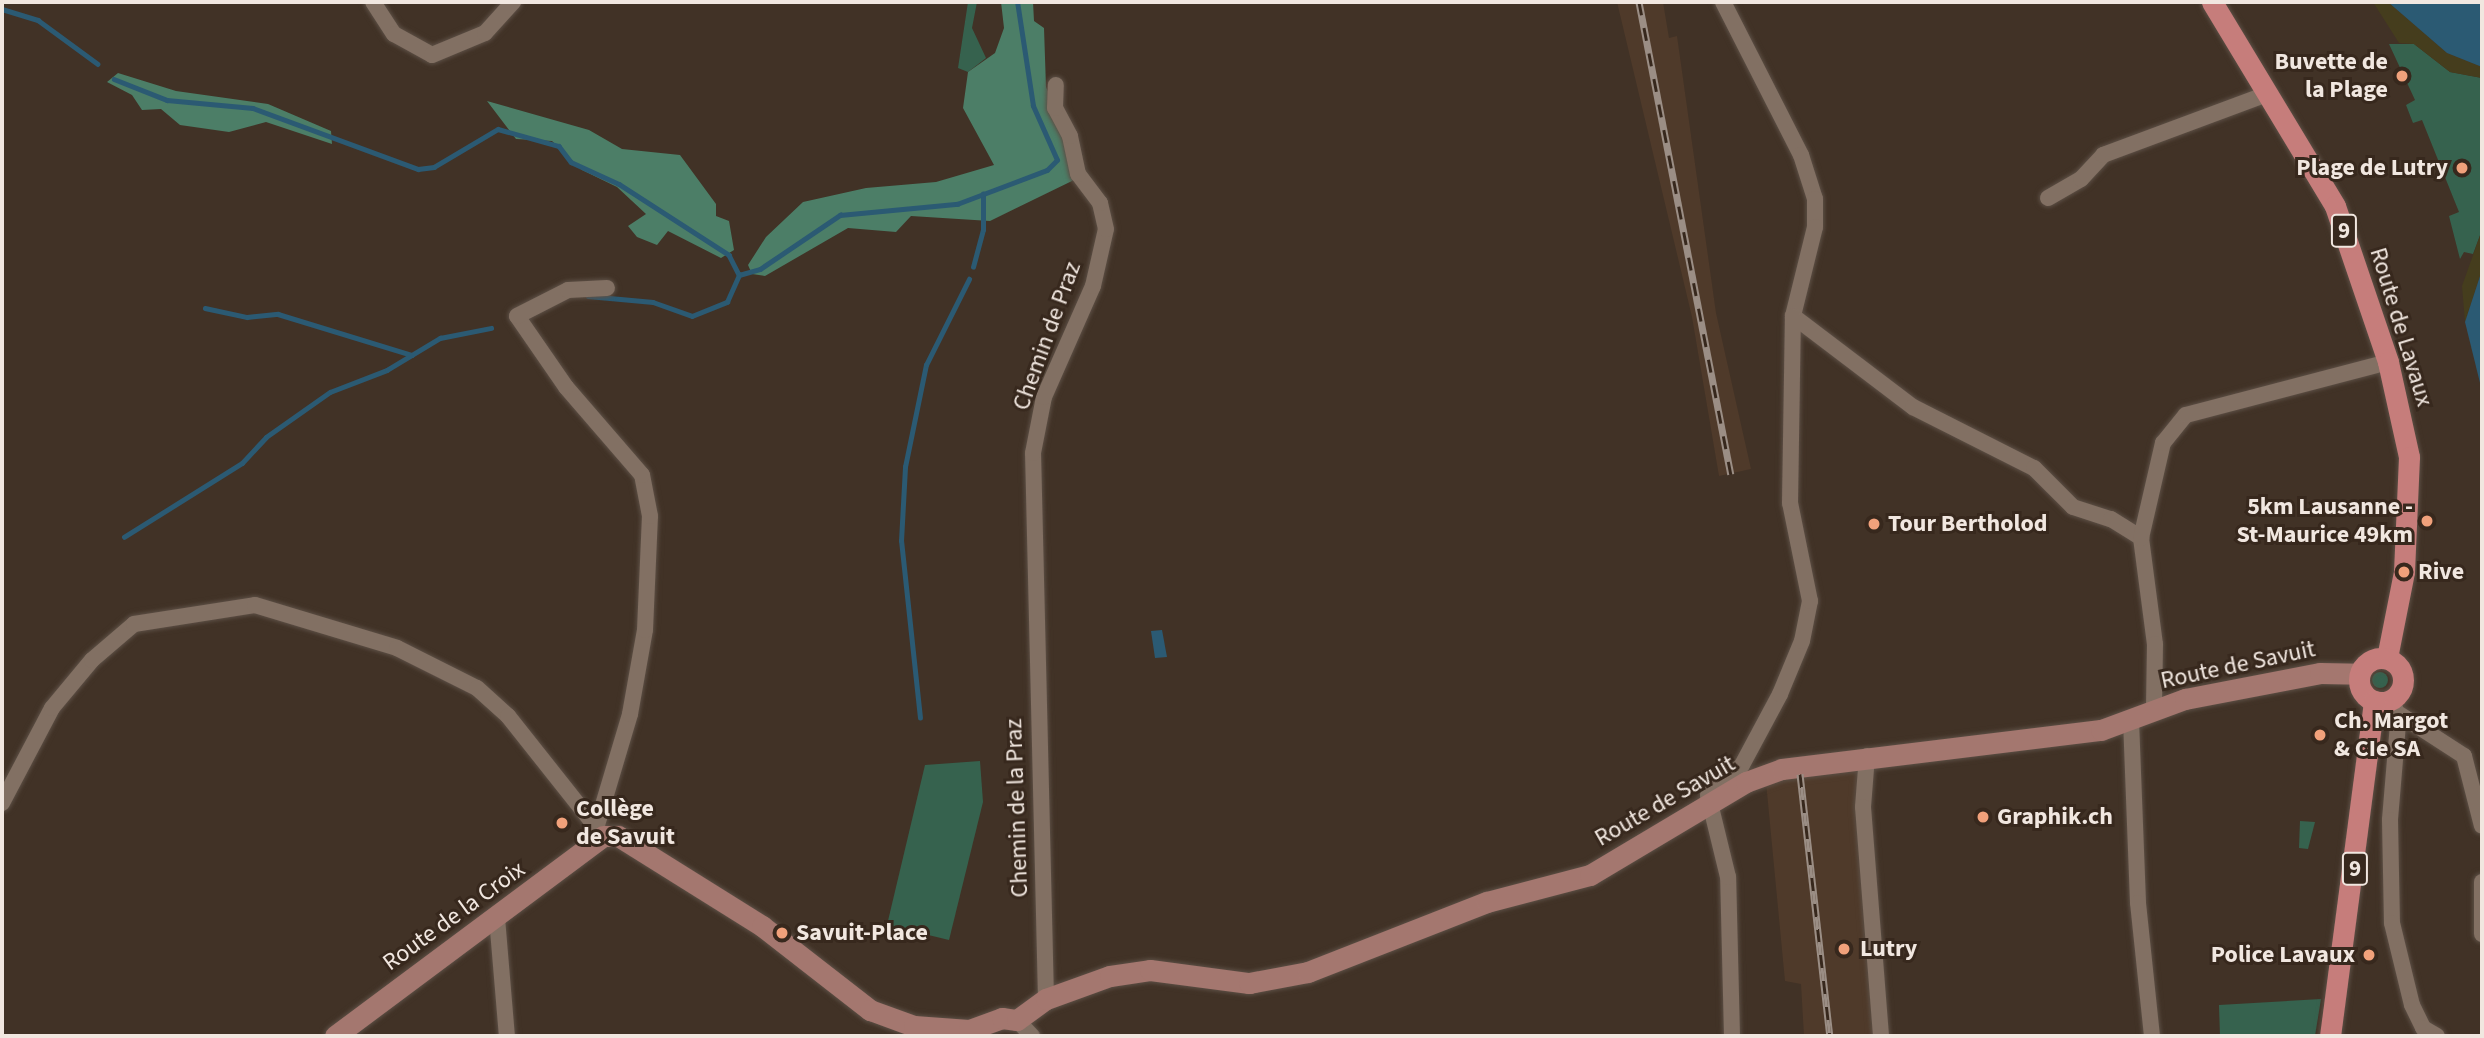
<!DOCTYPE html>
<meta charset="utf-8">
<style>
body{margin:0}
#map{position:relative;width:2484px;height:1038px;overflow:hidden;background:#413226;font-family:"Source Sans 3",sans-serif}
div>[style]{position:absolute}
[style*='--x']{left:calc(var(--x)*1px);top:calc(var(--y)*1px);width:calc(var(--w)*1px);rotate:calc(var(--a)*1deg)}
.built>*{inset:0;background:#4f3a2a}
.green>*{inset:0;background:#36624e}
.round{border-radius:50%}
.forest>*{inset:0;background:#4c7e67}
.sand>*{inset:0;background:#453d1d}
.water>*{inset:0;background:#2b5a73}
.stream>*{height:4.5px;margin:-2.25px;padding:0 2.25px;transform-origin:2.25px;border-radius:2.25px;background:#2b5a73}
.roads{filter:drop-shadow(0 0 2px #5c4f45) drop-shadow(0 0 2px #5c4f45)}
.street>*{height:16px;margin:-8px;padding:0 8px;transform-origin:8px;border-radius:8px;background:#827063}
.secondary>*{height:21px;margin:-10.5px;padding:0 10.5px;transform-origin:10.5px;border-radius:10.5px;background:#a4776f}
.primary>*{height:21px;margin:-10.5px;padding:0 10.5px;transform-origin:10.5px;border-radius:10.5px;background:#c67d7b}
.primary>.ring{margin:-10.5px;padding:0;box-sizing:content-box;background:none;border:21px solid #c67d7b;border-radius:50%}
.rail>*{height:7px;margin-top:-3.5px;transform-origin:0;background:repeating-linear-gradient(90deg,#37281d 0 13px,#9b8e85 0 26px);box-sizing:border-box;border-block:2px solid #9b8e85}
.dots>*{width:19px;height:19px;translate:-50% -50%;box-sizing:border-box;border:4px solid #37281d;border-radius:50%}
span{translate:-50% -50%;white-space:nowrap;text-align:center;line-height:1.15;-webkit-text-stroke:6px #37281d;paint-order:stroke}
.shield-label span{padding:2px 5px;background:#37281d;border:2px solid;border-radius:5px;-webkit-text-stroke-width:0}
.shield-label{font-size:23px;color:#f1e7e0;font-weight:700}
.poi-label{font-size:24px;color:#f1e7e0;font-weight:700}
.right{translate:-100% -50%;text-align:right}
.left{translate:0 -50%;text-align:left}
.street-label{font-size:24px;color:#f1e7e0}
.frame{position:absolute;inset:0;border:4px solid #f1e7e0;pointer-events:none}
</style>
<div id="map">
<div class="built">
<div style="clip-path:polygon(1617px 2px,1663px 2px,1669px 38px,1677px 36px,1716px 313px,1751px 469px,1719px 476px,1692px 317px)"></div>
<div style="clip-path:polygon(1867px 756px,1881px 1036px,1804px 1036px,1801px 984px,1785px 981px,1766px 782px)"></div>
</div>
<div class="green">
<div style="clip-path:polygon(968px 2px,977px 2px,972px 28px,986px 58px,968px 72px,958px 68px)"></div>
<div style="clip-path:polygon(2389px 44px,2414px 44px,2450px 72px,2482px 78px,2482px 230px,2473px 254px,2464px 252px,2460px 259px,2449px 216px,2459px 212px,2422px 120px,2413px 123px,2406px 105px,2415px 100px)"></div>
<div class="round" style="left:2372px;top:672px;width:16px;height:16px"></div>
<div style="clip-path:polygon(980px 761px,983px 802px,949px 940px,887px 925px,925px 765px)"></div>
<div style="clip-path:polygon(2300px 821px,2315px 822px,2308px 849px,2299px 848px)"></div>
<div style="clip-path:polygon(2321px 999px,2315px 1036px,2220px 1036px,2219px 1005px)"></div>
</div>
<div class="forest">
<div style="clip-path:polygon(1001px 2px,1033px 2px,1034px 21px,1044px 28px,1046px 87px,1067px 138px,1074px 180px,990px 221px,911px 216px,896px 232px,848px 228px,765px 276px,752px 274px,748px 265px,766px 237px,803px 202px,866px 188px,936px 182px,994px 165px,963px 108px,968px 72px,995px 53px,1004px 28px)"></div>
<div style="clip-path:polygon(118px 73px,176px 91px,268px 104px,331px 131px,332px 144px,266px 122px,229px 132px,180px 125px,161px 109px,142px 110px,132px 95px,107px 82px)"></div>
<div style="clip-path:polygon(487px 101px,589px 130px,622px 149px,680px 155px,716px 204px,716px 216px,729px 221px,734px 250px,721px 258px,668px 231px,657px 245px,637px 237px,628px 226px,646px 214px,617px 187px,582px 170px,552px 141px,516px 139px)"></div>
</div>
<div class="sand">
<div style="clip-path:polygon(2373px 2px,2388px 2px,2447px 53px,2482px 67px,2482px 78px,2450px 72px,2414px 44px,2399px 43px)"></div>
<div style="clip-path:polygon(2482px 230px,2482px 270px,2465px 322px,2462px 286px)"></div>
</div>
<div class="water">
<div style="clip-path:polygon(2388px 2px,2482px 2px,2482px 67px,2447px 53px)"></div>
<div style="clip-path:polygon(2482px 270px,2482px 391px,2465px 322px)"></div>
<div style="clip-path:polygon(1162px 630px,1167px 657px,1155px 658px,1151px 631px)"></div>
</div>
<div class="stream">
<div style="--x:2;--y:9;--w:38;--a:17"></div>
<div style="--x:38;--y:20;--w:74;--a:36.3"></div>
<div style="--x:114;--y:79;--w:57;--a:21.6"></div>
<div style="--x:167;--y:100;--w:86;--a:5.3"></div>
<div style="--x:253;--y:108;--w:176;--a:20.3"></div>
<div style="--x:418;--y:169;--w:16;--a:-7"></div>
<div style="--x:434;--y:167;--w:74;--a:-30.7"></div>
<div style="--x:498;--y:129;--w:63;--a:15.6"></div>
<div style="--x:559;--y:146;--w:20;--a:53"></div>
<div style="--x:571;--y:162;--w:53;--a:24.6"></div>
<div style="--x:619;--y:184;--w:131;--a:32.8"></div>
<div style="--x:729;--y:255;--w:22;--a:63"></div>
<div style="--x:973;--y:267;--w:38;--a:-75"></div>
<div style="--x:983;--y:230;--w:36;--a:-90"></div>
<div style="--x:739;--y:275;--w:22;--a:-16"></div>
<div style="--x:760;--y:269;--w:97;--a:-34"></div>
<div style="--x:840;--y:215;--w:118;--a:-5.4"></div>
<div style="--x:957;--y:204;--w:96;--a:-20.7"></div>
<div style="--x:1047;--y:170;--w:14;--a:-45"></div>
<div style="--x:1057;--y:160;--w:59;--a:-114"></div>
<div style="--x:1033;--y:106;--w:105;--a:-98.7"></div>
<div style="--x:588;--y:296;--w:65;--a:5.3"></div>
<div style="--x:653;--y:302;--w:41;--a:19.7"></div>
<div style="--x:692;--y:316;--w:38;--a:-22"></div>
<div style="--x:727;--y:302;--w:30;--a:-66"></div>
<div style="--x:205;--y:308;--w:43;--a:12.1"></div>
<div style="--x:247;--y:317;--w:31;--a:-6"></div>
<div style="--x:278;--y:314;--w:140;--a:17"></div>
<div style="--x:124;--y:537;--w:139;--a:-32.1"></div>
<div style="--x:242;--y:463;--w:35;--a:-47"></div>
<div style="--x:266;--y:437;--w:78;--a:-35.1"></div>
<div style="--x:330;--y:392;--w:61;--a:-21.1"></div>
<div style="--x:387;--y:370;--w:62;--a:-31.1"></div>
<div style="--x:440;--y:338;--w:52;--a:-11.1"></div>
<div style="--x:920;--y:718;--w:178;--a:-96.1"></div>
<div style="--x:901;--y:541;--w:74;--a:-86.9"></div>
<div style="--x:905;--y:467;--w:104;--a:-78.4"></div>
<div style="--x:926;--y:365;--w:96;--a:-63.4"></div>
</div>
<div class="roads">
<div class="street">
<div style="--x:373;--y:2;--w:38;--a:57"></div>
<div style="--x:394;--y:34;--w:43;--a:28.9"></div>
<div style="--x:432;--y:55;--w:57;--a:-22.5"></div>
<div style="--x:485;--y:33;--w:42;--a:-47.9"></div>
<div style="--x:1723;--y:2;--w:172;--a:63"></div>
<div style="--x:1801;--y:155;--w:46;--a:72.3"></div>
<div style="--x:1815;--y:199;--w:28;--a:90"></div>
<div style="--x:1815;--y:227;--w:92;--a:103.9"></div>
<div style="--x:1793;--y:316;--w:151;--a:37.2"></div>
<div style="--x:1913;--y:407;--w:136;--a:26.8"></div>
<div style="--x:2034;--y:468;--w:55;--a:45"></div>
<div style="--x:2073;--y:507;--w:40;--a:18"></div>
<div style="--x:2111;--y:519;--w:36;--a:32"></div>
<div style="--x:2141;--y:538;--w:107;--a:82.5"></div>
<div style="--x:2155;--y:644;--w:65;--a:90.9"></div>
<div style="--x:2048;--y:198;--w:38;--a:-30"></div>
<div style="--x:2081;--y:179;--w:33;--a:-47"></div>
<div style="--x:2103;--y:155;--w:175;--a:-20.4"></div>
<div style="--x:2141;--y:538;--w:98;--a:-77"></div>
<div style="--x:2163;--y:443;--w:36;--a:-51"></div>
<div style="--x:2186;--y:415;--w:209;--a:-14.7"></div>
<div style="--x:2393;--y:698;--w:26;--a:79"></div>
<div style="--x:2398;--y:724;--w:96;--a:94.8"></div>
<div style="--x:2390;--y:820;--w:103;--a:88.9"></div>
<div style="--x:2392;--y:923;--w:84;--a:76.3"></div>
<div style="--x:2412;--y:1005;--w:25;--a:64"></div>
<div style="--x:2423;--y:1028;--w:16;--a:30"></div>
<div style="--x:2396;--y:712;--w:81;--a:32.9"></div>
<div style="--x:2464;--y:756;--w:72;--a:75.6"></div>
<div style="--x:2131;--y:720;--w:183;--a:87.8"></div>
<div style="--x:2138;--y:903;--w:134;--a:84"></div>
<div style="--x:1867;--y:756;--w:51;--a:94.5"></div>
<div style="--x:1863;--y:807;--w:230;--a:85.5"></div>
<div style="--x:2;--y:803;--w:107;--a:-62.2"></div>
<div style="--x:52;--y:708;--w:62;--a:-50.2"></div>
<div style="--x:92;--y:660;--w:55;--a:-40.6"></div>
<div style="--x:134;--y:624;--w:122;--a:-8.9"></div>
<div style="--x:255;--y:605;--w:148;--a:16.8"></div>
<div style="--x:397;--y:648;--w:89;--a:26.6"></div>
<div style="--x:477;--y:688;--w:42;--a:42.1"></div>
<div style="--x:508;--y:716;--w:153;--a:51.6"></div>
<div style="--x:597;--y:825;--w:116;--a:-73.4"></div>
<div style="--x:630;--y:714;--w:85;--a:-79.9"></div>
<div style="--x:645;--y:630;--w:114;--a:-87.5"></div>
<div style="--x:650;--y:516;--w:42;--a:-101"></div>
<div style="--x:642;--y:475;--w:116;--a:-130.8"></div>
<div style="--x:566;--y:387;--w:86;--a:-124.6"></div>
<div style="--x:517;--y:316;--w:57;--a:-27"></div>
<div style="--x:568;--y:290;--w:39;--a:-3"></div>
<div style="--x:2482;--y:882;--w:52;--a:90"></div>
<div style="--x:497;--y:918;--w:118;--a:85.2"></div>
<div style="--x:1046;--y:999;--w:546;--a:-91.36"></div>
<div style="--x:1033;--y:453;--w:57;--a:-78.9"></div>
<div style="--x:1044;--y:397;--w:121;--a:-66.2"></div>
<div style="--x:1093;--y:286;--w:58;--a:-77.2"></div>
<div style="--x:1106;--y:229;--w:27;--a:-103"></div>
<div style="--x:1100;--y:203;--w:36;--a:-127"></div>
<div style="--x:1078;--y:174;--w:39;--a:-102"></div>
<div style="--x:1070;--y:136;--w:32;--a:-118"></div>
<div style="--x:1055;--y:108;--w:23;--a:-88"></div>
<div style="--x:1017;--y:1020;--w:22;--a:47"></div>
<div style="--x:1732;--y:1036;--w:159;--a:-91.4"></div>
<div style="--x:1728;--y:877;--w:84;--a:-103.7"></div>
<div style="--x:1708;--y:795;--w:45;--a:-41.4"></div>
<div style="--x:1742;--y:765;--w:81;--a:-61.8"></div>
<div style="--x:1780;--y:694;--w:57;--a:-67.5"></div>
<div style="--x:1802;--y:641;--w:41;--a:-78.7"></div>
<div style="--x:1810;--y:601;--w:100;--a:-101.5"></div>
<div style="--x:1790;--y:503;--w:187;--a:-89.1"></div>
</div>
<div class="secondary">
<div style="--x:335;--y:1036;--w:334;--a:-36.7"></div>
<div style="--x:603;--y:836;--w:15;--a:0"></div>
<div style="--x:618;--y:836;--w:170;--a:32"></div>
<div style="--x:762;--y:926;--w:137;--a:37.9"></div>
<div style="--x:870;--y:1010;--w:47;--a:20"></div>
<div style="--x:914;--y:1026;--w:55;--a:4.2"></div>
<div style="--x:969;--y:1030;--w:35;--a:-20"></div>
<div style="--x:1002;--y:1018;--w:15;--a:8"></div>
<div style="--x:1017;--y:1020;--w:36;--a:-36"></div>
<div style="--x:1046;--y:999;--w:68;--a:-19.8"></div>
<div style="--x:1110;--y:976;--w:40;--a:-8.5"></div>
<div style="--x:1150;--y:970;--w:100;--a:7.5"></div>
<div style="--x:1249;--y:983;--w:60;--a:-10.6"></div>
<div style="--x:1308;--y:972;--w:192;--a:-21.4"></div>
<div style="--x:1487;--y:902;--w:106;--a:-14.7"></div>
<div style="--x:1590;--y:875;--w:182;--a:-30.8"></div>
<div style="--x:1746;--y:782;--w:38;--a:-20"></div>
<div style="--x:1782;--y:769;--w:321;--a:-7"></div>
<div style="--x:2101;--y:730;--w:90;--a:-20.3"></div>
<div style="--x:2185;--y:699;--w:137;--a:-10.9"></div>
<div style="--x:2320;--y:673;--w:39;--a:1"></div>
</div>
<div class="primary">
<div style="--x:2212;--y:2;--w:238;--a:58.9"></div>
<div style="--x:2335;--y:206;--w:165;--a:71.2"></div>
<div style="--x:2388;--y:362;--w:97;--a:77.5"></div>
<div style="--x:2409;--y:457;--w:115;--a:92.5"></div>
<div style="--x:2404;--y:572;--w:88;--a:101.2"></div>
<div class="ring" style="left:2359px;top:658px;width:23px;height:23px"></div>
<div style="--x:2330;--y:1036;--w:338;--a:-82.5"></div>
</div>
</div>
<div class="rail">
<div style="--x:1639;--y:2;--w:481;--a:79"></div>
<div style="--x:1800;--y:774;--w:264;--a:83.5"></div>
</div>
<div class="dots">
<div style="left:2402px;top:76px;background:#f1a17b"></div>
<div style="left:2462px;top:168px;background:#f1a17b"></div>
<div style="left:2427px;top:521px;background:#f1a17b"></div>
<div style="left:1874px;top:524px;background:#f1a17b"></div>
<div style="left:2404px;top:572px;background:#f1a17b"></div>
<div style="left:2320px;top:735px;background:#f1a17b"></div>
<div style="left:1983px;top:817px;background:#f1a17b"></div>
<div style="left:562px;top:823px;background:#f1a17b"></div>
<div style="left:782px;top:933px;background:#f1a17b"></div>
<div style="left:1844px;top:949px;background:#f1a17b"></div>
<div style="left:2369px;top:955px;background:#f1a17b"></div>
</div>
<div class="shield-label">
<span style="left:2344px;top:231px">9</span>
<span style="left:2355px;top:869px">9</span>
</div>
<div class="poi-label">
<span class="right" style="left:2388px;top:76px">Buvette de<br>la Plage</span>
<span class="right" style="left:2448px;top:168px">Plage de Lutry</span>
<span class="right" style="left:2413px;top:521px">5km Lausanne -<br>St-Maurice 49km</span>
<span class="left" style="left:1888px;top:524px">Tour Bertholod</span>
<span class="left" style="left:2418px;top:572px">Rive</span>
<span class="left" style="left:2334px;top:735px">Ch. Margot<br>&amp; CIe SA</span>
<span class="left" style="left:576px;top:823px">Collège<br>de Savuit</span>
<span class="left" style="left:1997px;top:817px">Graphik.ch</span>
<span class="left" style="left:796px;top:933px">Savuit-Place</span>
<span class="left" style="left:1860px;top:949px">Lutry</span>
<span class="right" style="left:2355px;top:955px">Police Lavaux</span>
</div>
<div class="street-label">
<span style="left:2401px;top:327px;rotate:73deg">Route de Lavaux</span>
<span style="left:1047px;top:336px;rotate:-70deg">Chemin de Praz</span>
<span style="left:2238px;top:665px;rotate:-12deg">Route de Savuit</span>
<span style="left:1665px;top:801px;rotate:-30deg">Route de Savuit</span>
<span style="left:1017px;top:808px;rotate:-92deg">Chemin de la Praz</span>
<span style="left:454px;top:916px;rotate:-36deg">Route de la Croix</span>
</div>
<div class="frame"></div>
</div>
